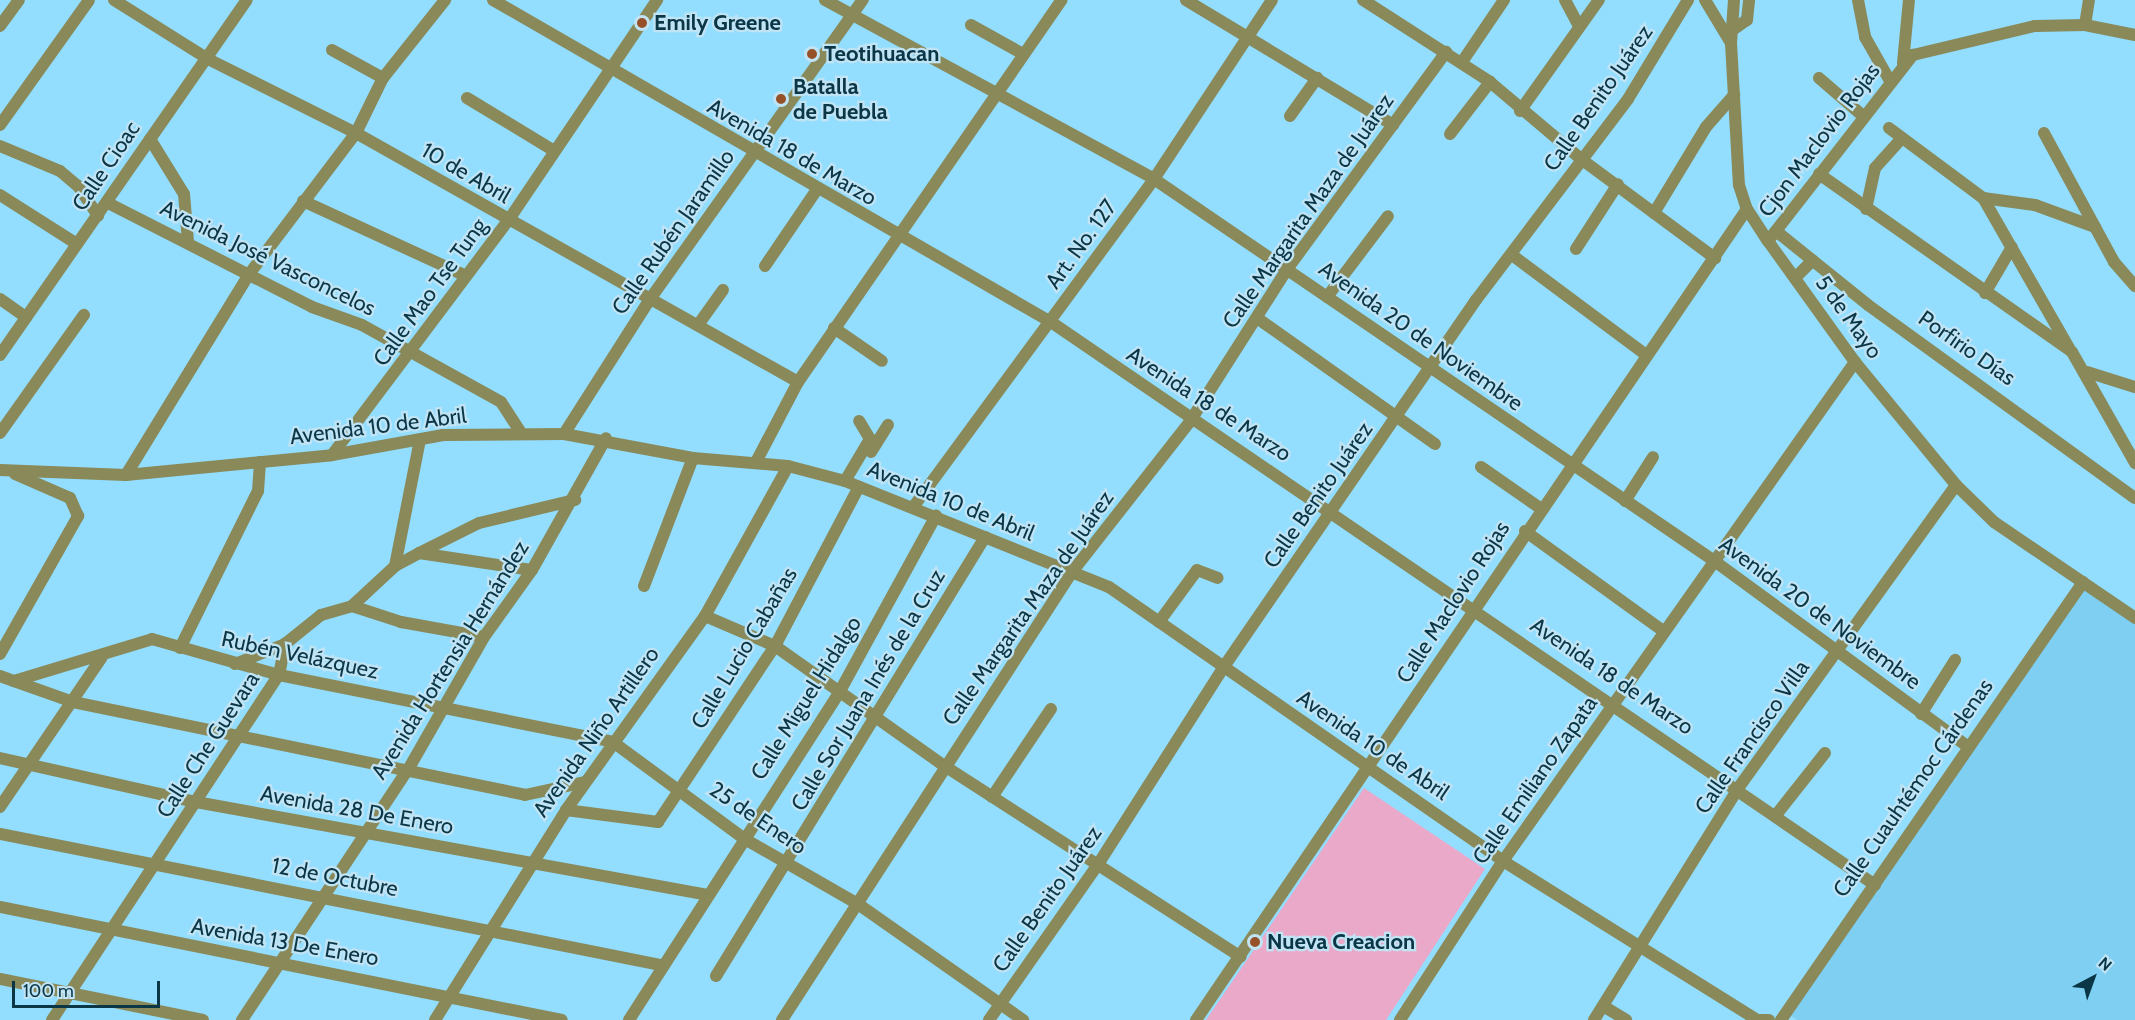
<!DOCTYPE html>
<meta charset="utf-8">
<style>
body{margin:0}
#map{position:relative;width:2135px;height:1020px;overflow:hidden;background:#93ddfe;font-family:Cabin,sans-serif}
div>[style]{position:absolute}
[style*='--x']{left:calc(var(--x)*1px);top:calc(var(--y)*1px);width:calc(var(--w)*1px);rotate:calc(var(--a)*1deg)}
.built>*{inset:0;background:#7ecff2}
.green>*{inset:0;background:#eba9ca}
.minor>*{height:12px;margin:-6px;padding:0 6px;transform-origin:6px;border-radius:6px;background:#898959}
.dots>*{width:16px;height:16px;translate:-50% -50%;box-sizing:border-box;border:3px solid #c1e4f5;border-radius:50%}
span{translate:-50% -50%;white-space:nowrap;text-align:center;line-height:1.15;-webkit-text-stroke:4.5px #c1e4f5;paint-order:stroke}
.poi-label{font-size:22px;color:#0a3646;font-weight:700}
.left{translate:0 -50%;text-align:left}
.street-label{font-size:22px;color:#0a3646}
.north{position:absolute;left:2063px;top:948px;width:60px;height:60px;-webkit-text-stroke:4px #c1e4f5;paint-order:stroke;rotate:41deg;font-size:16px;font-weight:700;line-height:24px;text-align:center;color:#0a3646}
.north::after{content:'';display:block;margin:auto;width:21px;height:27px;background:#0a3646;clip-path:polygon(50% 0,100% 100%,50% 72%,0 100%)}
.scale{position:absolute;left:12px;top:981px;width:148px;height:27px;box-sizing:border-box;border:3px solid #0a3646;border-top:0;padding-left:8px;font-size:18px;line-height:21px;white-space:nowrap;color:#0a3646;-webkit-text-stroke:4px #c1e4f5;paint-order:stroke}
</style>
<div id="map">
<div class="built">
<div style="clip-path:polygon(2083px 588px,2135px 624px,2135px 1020px,1797px 1020px,1790px 1015px)"></div>
</div>
<div class="green">
<div style="clip-path:polygon(1364px 788px,1485px 869px,1386px 1020px,1206px 1020px)"></div>
</div>
<div class="minor">
<div style="--x:114;--y:0;--w:111;--a:32.1"></div>
<div style="--x:208;--y:59;--w:165;--a:26.6"></div>
<div style="--x:356;--y:133;--w:507;--a:29.39"></div>
<div style="--x:493;--y:0;--w:644;--a:29.99"></div>
<div style="--x:1051;--y:322;--w:998;--a:34.34"></div>
<div style="--x:825;--y:0;--w:375;--a:28.5"></div>
<div style="--x:1154;--y:179;--w:676;--a:34.28"></div>
<div style="--x:1713;--y:560;--w:315;--a:36.2"></div>
<div style="--x:1186;--y:0;--w:242;--a:31.1"></div>
<div style="--x:1363;--y:0;--w:151;--a:32.8"></div>
<div style="--x:1490;--y:82;--w:119;--a:40.2"></div>
<div style="--x:1581;--y:159;--w:167;--a:36.5"></div>
<div style="--x:1565;--y:0;--w:30;--a:62"></div>
<div style="--x:1705;--y:0;--w:50;--a:58.8"></div>
<div style="--x:1734;--y:0;--w:43;--a:94"></div>
<div style="--x:1731;--y:43;--w:142;--a:86.8"></div>
<div style="--x:1739;--y:185;--w:25;--a:72"></div>
<div style="--x:1747;--y:209;--w:38;--a:57"></div>
<div style="--x:1768;--y:241;--w:149;--a:54.3"></div>
<div style="--x:1855;--y:362;--w:159;--a:50.6"></div>
<div style="--x:1956;--y:485;--w:53;--a:44.2"></div>
<div style="--x:1994;--y:522;--w:171;--a:34.2"></div>
<div style="--x:1858;--y:0;--w:38;--a:79"></div>
<div style="--x:1865;--y:37;--w:51;--a:60.4"></div>
<div style="--x:971;--y:25;--w:60;--a:29.1"></div>
<div style="--x:2085;--y:25;--w:25;--a:-81"></div>
<div style="--x:0;--y:26;--w:32;--a:-54"></div>
<div style="--x:1731;--y:31;--w:19;--a:-35"></div>
<div style="--x:1747;--y:20;--w:20;--a:-84"></div>
<div style="--x:332;--y:50;--w:58;--a:28.8"></div>
<div style="--x:1462;--y:62;--w:75;--a:-55.9"></div>
<div style="--x:1903;--y:63;--w:63;--a:-84.6"></div>
<div style="--x:1819;--y:78;--w:58;--a:40.8"></div>
<div style="--x:467;--y:98;--w:100;--a:31.2"></div>
<div style="--x:1520;--y:111;--w:136;--a:-54.6"></div>
<div style="--x:1290;--y:116;--w:47;--a:-54.6"></div>
<div style="--x:0;--y:125;--w:153;--a:-54.5"></div>
<div style="--x:1889;--y:128;--w:117;--a:36.7"></div>
<div style="--x:2044;--y:133;--w:147;--a:61.5"></div>
<div style="--x:2114;--y:262;--w:32;--a:49"></div>
<div style="--x:1450;--y:134;--w:66;--a:-52.4"></div>
<div style="--x:150;--y:139;--w:65;--a:58.3"></div>
<div style="--x:184;--y:194;--w:48;--a:85.2"></div>
<div style="--x:0;--y:146;--w:65;--a:22.6"></div>
<div style="--x:60;--y:171;--w:23;--a:40"></div>
<div style="--x:78;--y:186;--w:36;--a:56"></div>
<div style="--x:1819;--y:174;--w:309;--a:35.1"></div>
<div style="--x:2072;--y:352;--w:128;--a:60.4"></div>
<div style="--x:0;--y:195;--w:91;--a:32.5"></div>
<div style="--x:303;--y:201;--w:179;--a:24.7"></div>
<div style="--x:108;--y:203;--w:229;--a:27"></div>
<div style="--x:312;--y:307;--w:53;--a:19.8"></div>
<div style="--x:362;--y:325;--w:159;--a:29"></div>
<div style="--x:501;--y:402;--w:37;--a:57"></div>
<div style="--x:1866;--y:209;--w:42;--a:-77.6"></div>
<div style="--x:1875;--y:168;--w:40;--a:-48"></div>
<div style="--x:1654;--y:213;--w:100;--a:-58.8"></div>
<div style="--x:1706;--y:127;--w:43;--a:-48.8"></div>
<div style="--x:1776;--y:231;--w:118;--a:38.8"></div>
<div style="--x:1868;--y:305;--w:329;--a:35.9"></div>
<div style="--x:1768;--y:241;--w:236;--a:-52.1"></div>
<div style="--x:1913;--y:55;--w:125;--a:-13.4"></div>
<div style="--x:2035;--y:26;--w:50;--a:-1.1"></div>
<div style="--x:2085;--y:25;--w:51;--a:11.3"></div>
<div style="--x:1576;--y:249;--w:77;--a:-57.1"></div>
<div style="--x:1512;--y:255;--w:167;--a:36.7"></div>
<div style="--x:765;--y:266;--w:91;--a:-55.8"></div>
<div style="--x:1795;--y:278;--w:25;--a:-45"></div>
<div style="--x:1985;--y:293;--w:53;--a:-59.6"></div>
<div style="--x:1327;--y:297;--w:101;--a:-53"></div>
<div style="--x:0;--y:299;--w:32;--a:35"></div>
<div style="--x:1257;--y:318;--w:218;--a:35.3"></div>
<div style="--x:698;--y:325;--w:43;--a:-54.5"></div>
<div style="--x:834;--y:328;--w:58;--a:34.5"></div>
<div style="--x:2069;--y:348;--w:173;--a:-119.8"></div>
<div style="--x:1983;--y:198;--w:52;--a:7.7"></div>
<div style="--x:2035;--y:205;--w:64;--a:20.1"></div>
<div style="--x:0;--y:355;--w:432;--a:-55.2"></div>
<div style="--x:2087;--y:372;--w:50;--a:17.4"></div>
<div style="--x:0;--y:433;--w:145;--a:-54.6"></div>
<div style="--x:564;--y:434;--w:156;--a:-57.5"></div>
<div style="--x:648;--y:302;--w:371;--a:-54.6"></div>
<div style="--x:871;--y:452;--w:32;--a:-58"></div>
<div style="--x:332;--y:455;--w:293;--a:-53.1"></div>
<div style="--x:508;--y:221;--w:267;--a:-56"></div>
<div style="--x:756;--y:462;--w:90;--a:-62.3"></div>
<div style="--x:798;--y:382;--w:464;--a:-55.4"></div>
<div style="--x:1481;--y:467;--w:72;--a:34.8"></div>
<div style="--x:0;--y:470;--w:126;--a:2.3"></div>
<div style="--x:126;--y:475;--w:207;--a:-5.5"></div>
<div style="--x:332;--y:455;--w:113;--a:-10.2"></div>
<div style="--x:443;--y:435;--w:121;--a:-0.5"></div>
<div style="--x:564;--y:434;--w:131;--a:10.5"></div>
<div style="--x:693;--y:458;--w:95;--a:4.8"></div>
<div style="--x:788;--y:466;--w:59;--a:14.7"></div>
<div style="--x:845;--y:481;--w:284;--a:21.9"></div>
<div style="--x:1109;--y:587;--w:480;--a:34.8"></div>
<div style="--x:1503;--y:861;--w:300;--a:32"></div>
<div style="--x:126;--y:475;--w:237;--a:-58.5"></div>
<div style="--x:250;--y:273;--w:176;--a:-52.9"></div>
<div style="--x:356;--y:133;--w:61;--a:-63.9"></div>
<div style="--x:383;--y:78;--w:100;--a:-51.5"></div>
<div style="--x:845;--y:481;--w:49;--a:-59.2"></div>
<div style="--x:870;--y:439;--w:21;--a:-121"></div>
<div style="--x:1625;--y:501;--w:52;--a:-57.5"></div>
<div style="--x:914;--y:506;--w:406;--a:-53.7"></div>
<div style="--x:1154;--y:179;--w:214;--a:-56.6"></div>
<div style="--x:1525;--y:531;--w:170;--a:35.9"></div>
<div style="--x:419;--y:553;--w:114;--a:8.6"></div>
<div style="--x:395;--y:566;--w:128;--a:-78.8"></div>
<div style="--x:644;--y:586;--w:137;--a:-69.1"></div>
<div style="--x:352;--y:606;--w:52;--a:18.1"></div>
<div style="--x:401;--y:622;--w:84;--a:10.2"></div>
<div style="--x:705;--y:616;--w:76;--a:23.2"></div>
<div style="--x:775;--y:646;--w:206;--a:35.3"></div>
<div style="--x:943;--y:765;--w:354;--a:32.8"></div>
<div style="--x:1159;--y:622;--w:64;--a:-53.8"></div>
<div style="--x:1197;--y:570;--w:22;--a:21"></div>
<div style="--x:180;--y:648;--w:175;--a:-63.6"></div>
<div style="--x:258;--y:491;--w:29;--a:-86"></div>
<div style="--x:0;--y:654;--w:159;--a:-60.5"></div>
<div style="--x:78;--y:516;--w:20;--a:-114"></div>
<div style="--x:70;--y:498;--w:60;--a:-156.4"></div>
<div style="--x:235;--y:664;--w:54;--a:-21.8"></div>
<div style="--x:0;--y:676;--w:15;--a:20"></div>
<div style="--x:14;--y:681;--w:144;--a:-16.9"></div>
<div style="--x:152;--y:639;--w:132;--a:15.8"></div>
<div style="--x:279;--y:675;--w:341;--a:11.3"></div>
<div style="--x:613;--y:742;--w:162;--a:36.4"></div>
<div style="--x:743;--y:838;--w:133;--a:29.9"></div>
<div style="--x:858;--y:904;--w:202;--a:35.1"></div>
<div style="--x:14;--y:681;--w:63;--a:19.6"></div>
<div style="--x:73;--y:702;--w:461;--a:11.6"></div>
<div style="--x:525;--y:795;--w:61;--a:-12.2"></div>
<div style="--x:1921;--y:714;--w:64;--a:-57.8"></div>
<div style="--x:0;--y:758;--w:201;--a:12.7"></div>
<div style="--x:196;--y:802;--w:520;--a:10.29"></div>
<div style="--x:992;--y:797;--w:106;--a:-56.2"></div>
<div style="--x:0;--y:807;--w:181;--a:-55.8"></div>
<div style="--x:566;--y:810;--w:93;--a:7.4"></div>
<div style="--x:658;--y:822;--w:211;--a:-56.4"></div>
<div style="--x:775;--y:646;--w:180;--a:-62.2"></div>
<div style="--x:1776;--y:815;--w:79;--a:-51.7"></div>
<div style="--x:0;--y:834;--w:674;--a:11.21"></div>
<div style="--x:0;--y:907;--w:573;--a:11.37"></div>
<div style="--x:716;--y:976;--w:515;--a:-58.5"></div>
<div style="--x:0;--y:979;--w:207;--a:11.4"></div>
<div style="--x:1603;--y:1006;--w:27;--a:31"></div>
<div style="--x:52;--y:1020;--w:413;--a:-56.7"></div>
<div style="--x:279;--y:675;--w:32;--a:-79"></div>
<div style="--x:285;--y:644;--w:46;--a:-38.9"></div>
<div style="--x:321;--y:615;--w:32;--a:-16"></div>
<div style="--x:352;--y:606;--w:59;--a:-42.9"></div>
<div style="--x:395;--y:566;--w:27;--a:-28"></div>
<div style="--x:419;--y:553;--w:67;--a:-26.6"></div>
<div style="--x:479;--y:523;--w:99;--a:-13.5"></div>
<div style="--x:242;--y:1020;--w:302;--a:-56.5"></div>
<div style="--x:409;--y:768;--w:151;--a:-60.2"></div>
<div style="--x:484;--y:637;--w:82;--a:-54.4"></div>
<div style="--x:532;--y:570;--w:151;--a:-60.7"></div>
<div style="--x:435;--y:1020;--w:248;--a:-58"></div>
<div style="--x:566;--y:810;--w:239;--a:-54.4"></div>
<div style="--x:705;--y:616;--w:171;--a:-61"></div>
<div style="--x:629;--y:1020;--w:391;--a:-57.3"></div>
<div style="--x:840;--y:691;--w:200;--a:-61.3"></div>
<div style="--x:782;--y:1020;--w:534;--a:-57.08"></div>
<div style="--x:1072;--y:572;--w:193;--a:-51.9"></div>
<div style="--x:1191;--y:420;--w:180;--a:-57.5"></div>
<div style="--x:1288;--y:268;--w:268;--a:-53.8"></div>
<div style="--x:989;--y:1020;--w:188;--a:-55"></div>
<div style="--x:1097;--y:866;--w:235;--a:-57.5"></div>
<div style="--x:1223;--y:668;--w:447;--a:-55.5"></div>
<div style="--x:1476;--y:300;--w:252;--a:-52.9"></div>
<div style="--x:1628;--y:99;--w:116;--a:-58.8"></div>
<div style="--x:1196;--y:1020;--w:980;--a:-55.81"></div>
<div style="--x:1400;--y:1020;--w:189;--a:-57.1"></div>
<div style="--x:1503;--y:861;--w:611;--a:-54.8"></div>
<div style="--x:1594;--y:1020;--w:274;--a:-58.1"></div>
<div style="--x:1739;--y:787;--w:372;--a:-54.3"></div>
<div style="--x:1757;--y:1020;--w:12;--a:0"></div>
<div style="--x:1781;--y:1020;--w:532;--a:-55.41"></div>
</div>
<div class="dots">
<div style="left:642px;top:23px;background:#975129"></div>
<div style="left:812px;top:54px;background:#975129"></div>
<div style="left:781px;top:99px;background:#975129"></div>
<div style="left:1255px;top:942px;background:#975129"></div>
</div>
<div class="poi-label">
<span class="left" style="left:654px;top:23px">Emily Greene</span>
<span class="left" style="left:824px;top:54px">Teotihuacan</span>
<span class="left" style="left:793px;top:99px">Batalla<br>de Puebla</span>
<span class="left" style="left:1267px;top:942px">Nueva Creacion</span>
</div>
<div class="street-label">
<span style="left:1598px;top:98px;rotate:-55deg">Calle Benito Juárez</span>
<span style="left:1819px;top:140px;rotate:-53deg">Cjon Maclovio Rojas</span>
<span style="left:792px;top:152px;rotate:30deg">Avenida 18 de Marzo</span>
<span style="left:106px;top:166px;rotate:-56deg">Calle Cioac</span>
<span style="left:466px;top:173px;rotate:30deg">10 de Abril</span>
<span style="left:1308px;top:211px;rotate:-55deg">Calle Margarita Maza de Juárez</span>
<span style="left:673px;top:232px;rotate:-55deg">Calle Rubén Jaramillo</span>
<span style="left:1081px;top:244px;rotate:-54deg">Art. No. 127</span>
<span style="left:268px;top:258px;rotate:26deg">Avenida José Vasconcelos</span>
<span style="left:430px;top:292px;rotate:-54deg">Calle Mao Tse Tung</span>
<span style="left:1849px;top:317px;rotate:54deg">5 de Mayo</span>
<span style="left:1421px;top:336px;rotate:35deg">Avenida 20 de Noviembre</span>
<span style="left:1967px;top:348px;rotate:35deg">Porfirio Días</span>
<span style="left:1209px;top:404px;rotate:33deg">Avenida 18 de Marzo</span>
<span style="left:378px;top:426px;rotate:-7deg">Avenida 10 de Abril</span>
<span style="left:1318px;top:495px;rotate:-55deg">Calle Benito Juárez</span>
<span style="left:951px;top:501px;rotate:22deg">Avenida 10 de Abril</span>
<span style="left:1453px;top:602px;rotate:-57deg">Calle Maclovio Rojas</span>
<span style="left:1028px;top:608px;rotate:-55deg">Calle Margarita Maza de Juárez</span>
<span style="left:1820px;top:613px;rotate:36deg">Avenida 20 de Noviembre</span>
<span style="left:744px;top:648px;rotate:-59deg">Calle Lucio Cabañas</span>
<span style="left:300px;top:655px;rotate:12deg">Rubén Velázquez</span>
<span style="left:450px;top:660px;rotate:-58deg">Avenida Hortensia Hernández</span>
<span style="left:1612px;top:676px;rotate:34deg">Avenida 18 de Marzo</span>
<span style="left:868px;top:690px;rotate:-59deg">Calle Sor Juana Inés de la Cruz</span>
<span style="left:806px;top:698px;rotate:-58deg">Calle Miguel Hidalgo</span>
<span style="left:596px;top:732px;rotate:-55deg">Avenida Niño Artillero</span>
<span style="left:1752px;top:737px;rotate:-55deg">Calle Francisco Villa</span>
<span style="left:208px;top:745px;rotate:-57deg">Calle Che Guevara</span>
<span style="left:1373px;top:745px;rotate:34deg">Avenida 10 de Abril</span>
<span style="left:1535px;top:780px;rotate:-55deg">Calle Emiliano Zapata</span>
<span style="left:1913px;top:788px;rotate:-55deg">Calle Cuauhtémoc Cárdenas</span>
<span style="left:357px;top:810px;rotate:10deg">Avenida 28 De Enero</span>
<span style="left:758px;top:818px;rotate:34deg">25 de Enero</span>
<span style="left:335px;top:877px;rotate:11deg">12 de Octubre</span>
<span style="left:1047px;top:899px;rotate:-55deg">Calle Benito Juárez</span>
<span style="left:285px;top:942px;rotate:10deg">Avenida 13 De Enero</span>
</div>
<div class="north">N</div>
<div class="scale">100 m</div>
</div>
